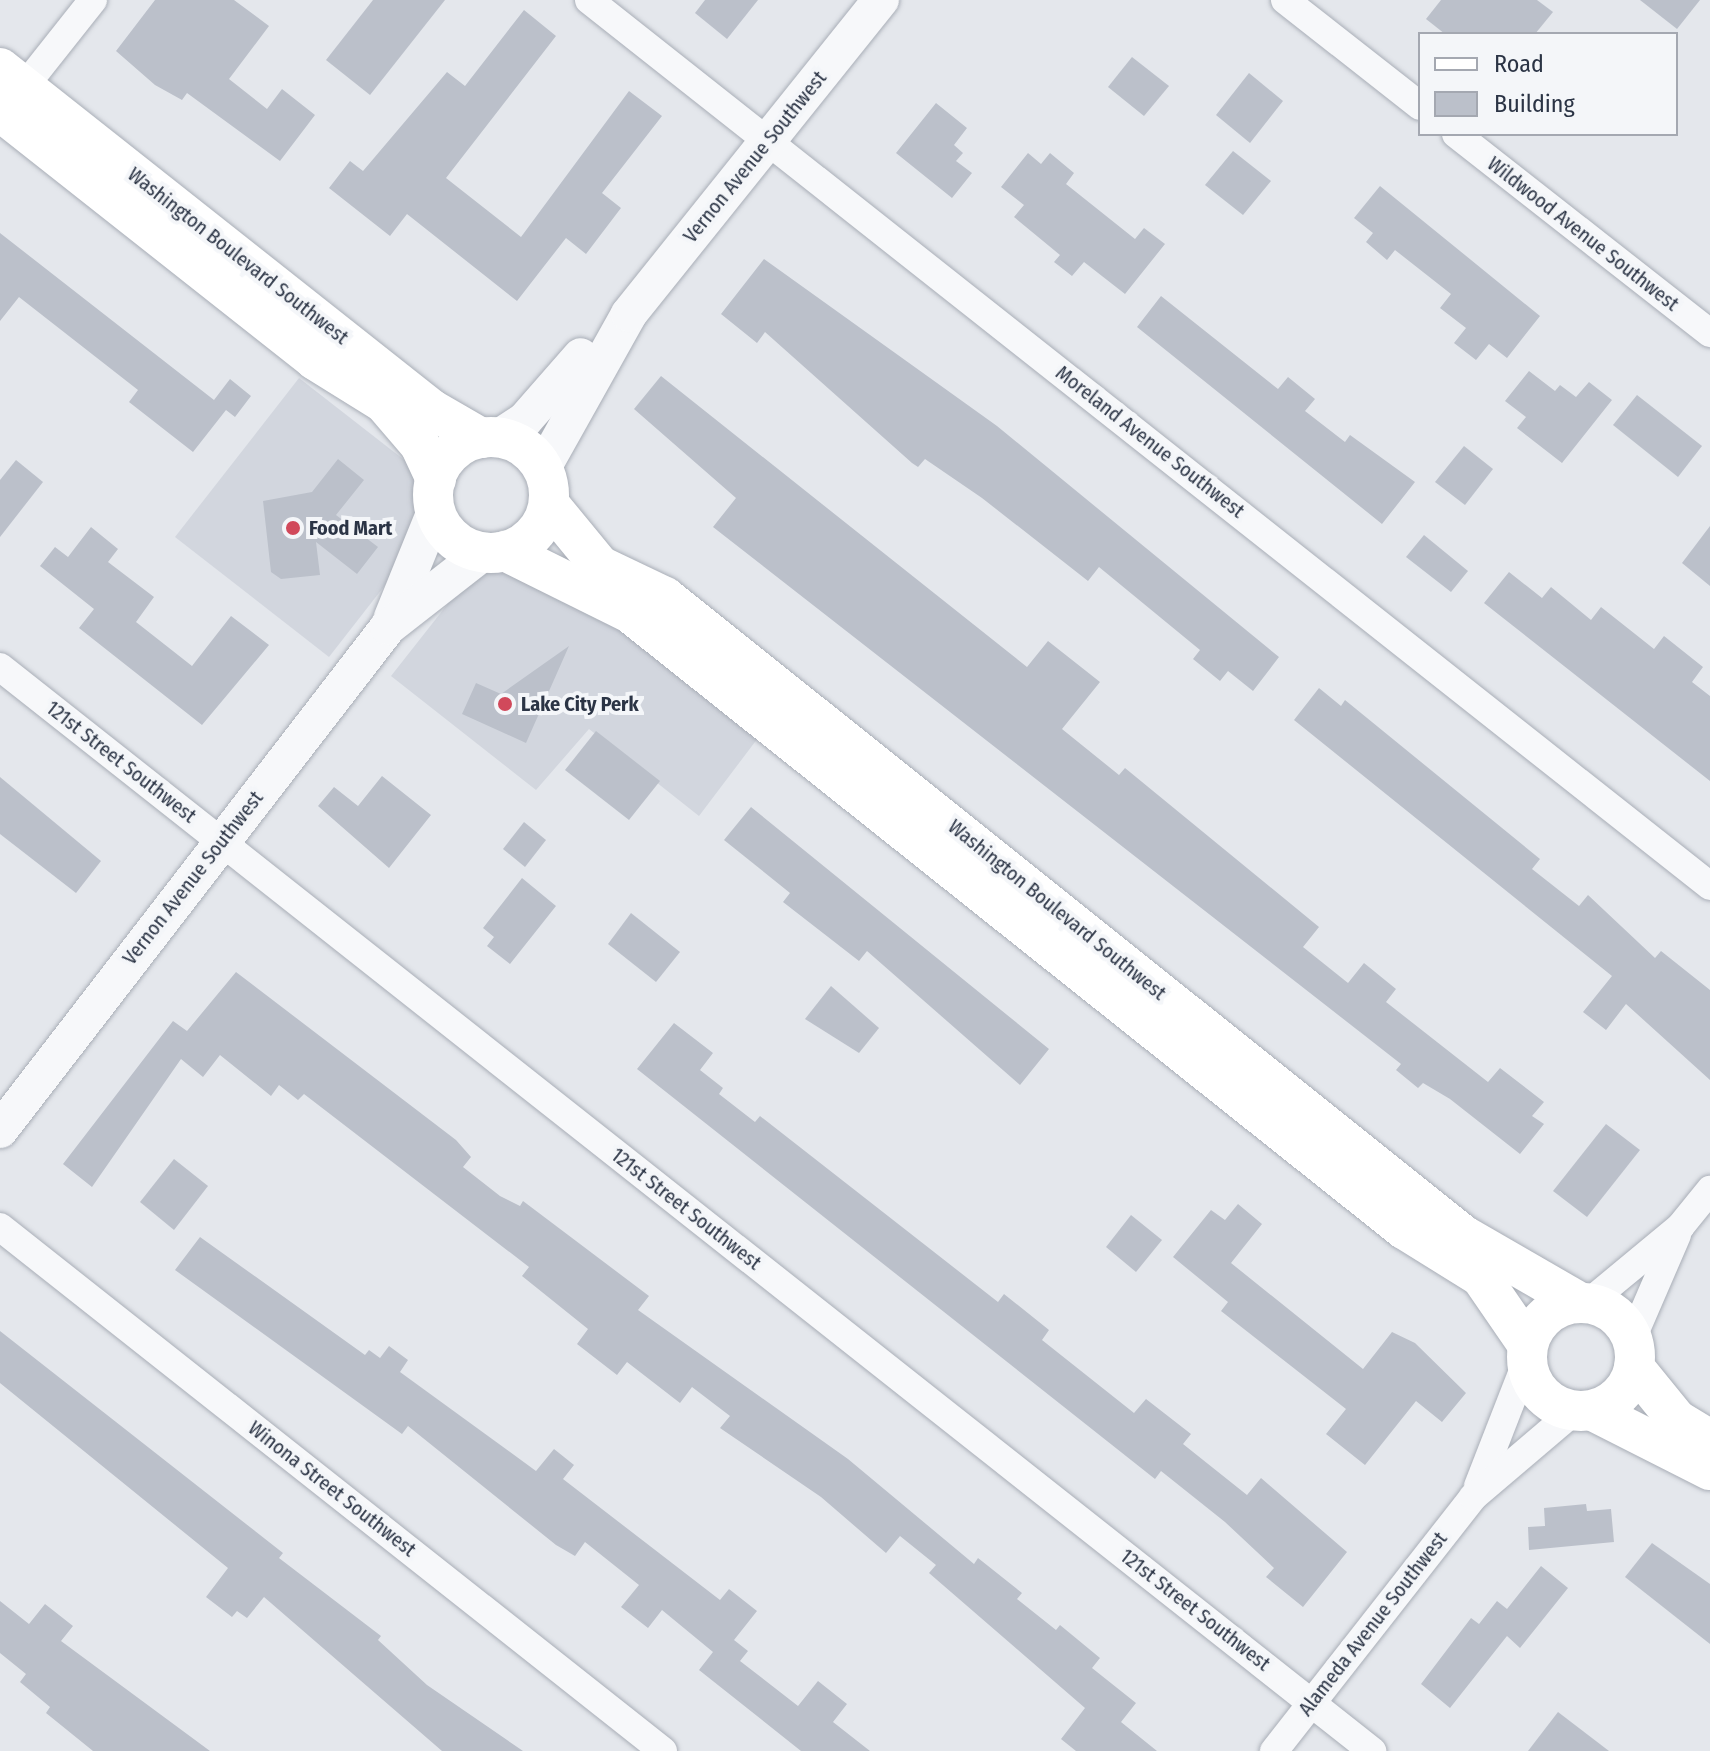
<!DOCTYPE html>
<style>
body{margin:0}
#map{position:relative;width:1710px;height:1751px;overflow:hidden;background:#e4e7ec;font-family:"Fira Sans Condensed",sans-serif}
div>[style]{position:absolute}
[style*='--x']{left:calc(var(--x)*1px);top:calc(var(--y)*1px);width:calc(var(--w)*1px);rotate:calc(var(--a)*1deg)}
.built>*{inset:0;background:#d2d6de}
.building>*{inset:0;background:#bbc0ca}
.roads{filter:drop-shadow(0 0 2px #a9aeb7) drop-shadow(0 0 2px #a9aeb7)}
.minor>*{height:28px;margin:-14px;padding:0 14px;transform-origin:14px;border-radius:14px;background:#f7f8fa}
.tertiary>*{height:36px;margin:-18px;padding:0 18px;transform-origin:18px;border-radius:18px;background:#f7f8fa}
.secondary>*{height:40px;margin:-20px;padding:0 20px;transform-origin:20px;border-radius:20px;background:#fff}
.secondary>.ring{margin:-20px;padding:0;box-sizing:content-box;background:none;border:40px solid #fff;border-radius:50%}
.dots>*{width:22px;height:22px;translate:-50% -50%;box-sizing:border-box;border:4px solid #f4f6f9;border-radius:50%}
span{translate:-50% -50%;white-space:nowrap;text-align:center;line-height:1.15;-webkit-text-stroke:8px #f4f6f9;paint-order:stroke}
.street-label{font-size:20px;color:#2b3445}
.poi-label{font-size:20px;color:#2b3445;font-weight:700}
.left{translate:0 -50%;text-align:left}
.legend{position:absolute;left:1418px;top:32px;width:260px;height:104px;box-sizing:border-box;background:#f4f6f9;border:2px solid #a4a8b1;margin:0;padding:10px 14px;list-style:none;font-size:24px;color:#2b3445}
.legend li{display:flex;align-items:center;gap:16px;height:40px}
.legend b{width:40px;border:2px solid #a4a8b1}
</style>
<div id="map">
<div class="built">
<div style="clip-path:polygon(299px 378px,453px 498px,329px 657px,175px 537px)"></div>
<div style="clip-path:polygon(487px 554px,531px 556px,761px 734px,699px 816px,589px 729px,536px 790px,391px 676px)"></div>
</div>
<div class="building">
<div style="clip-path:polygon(155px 0,234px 0,269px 26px,229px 79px,267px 109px,282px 89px,315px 115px,280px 161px,187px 93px,182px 100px,155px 85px,116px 51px)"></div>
<div style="clip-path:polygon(373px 0,445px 0,370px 95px,326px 60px)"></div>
<div style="clip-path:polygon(705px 0,758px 0,727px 39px,695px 13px)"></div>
<div style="clip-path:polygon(1441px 0,1537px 0,1553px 12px,1535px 34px,1445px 34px,1426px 19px)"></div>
<div style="clip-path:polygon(1640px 0,1700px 0,1677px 29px)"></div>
<div style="clip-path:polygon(524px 10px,556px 36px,446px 178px,521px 237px,629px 91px,662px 116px,602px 193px,621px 208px,586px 254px,566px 238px,517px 301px,407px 214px,390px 236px,329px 188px,350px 161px,363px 171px,447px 72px,465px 86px)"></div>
<div style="clip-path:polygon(1132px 57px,1169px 86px,1144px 116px,1108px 87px)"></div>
<div style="clip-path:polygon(1249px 73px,1283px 101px,1250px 143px,1216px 115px)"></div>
<div style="clip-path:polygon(936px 103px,967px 128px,954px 145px,963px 153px,956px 161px,972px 173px,952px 198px,896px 153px)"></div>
<div style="clip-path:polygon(1233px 151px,1271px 181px,1243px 215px,1205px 185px)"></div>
<div style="clip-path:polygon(1028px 153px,1041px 164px,1050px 153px,1074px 173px,1066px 184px,1135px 239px,1144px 228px,1165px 244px,1125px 294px,1084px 262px,1072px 276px,1054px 262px,1060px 255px,1014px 217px,1024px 205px,1001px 187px)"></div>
<div style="clip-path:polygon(1380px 186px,1540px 316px,1507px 358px,1489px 344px,1476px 360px,1454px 343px,1466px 328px,1440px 308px,1451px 294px,1395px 250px,1387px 260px,1366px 242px,1373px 233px,1354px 218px)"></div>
<div style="clip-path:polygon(0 233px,214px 400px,230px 379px,251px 396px,235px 417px,226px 410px,193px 452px,129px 402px,138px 390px,19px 297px,0 321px)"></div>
<div style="clip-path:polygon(764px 259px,997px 426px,1279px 657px,1253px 691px,1228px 671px,1220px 681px,1193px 659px,1200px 650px,1099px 567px,1088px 581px,982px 498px,925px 459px,918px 467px,912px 463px,765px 332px,757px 343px,721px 314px)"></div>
<div style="clip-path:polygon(1161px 296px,1278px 389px,1288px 377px,1315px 399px,1305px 411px,1345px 442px,1350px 435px,1415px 482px,1382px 524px,1137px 327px)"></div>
<div style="clip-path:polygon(1529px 371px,1555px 391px,1560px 385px,1576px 397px,1589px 382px,1612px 400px,1562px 463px,1517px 428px,1526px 417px,1505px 401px)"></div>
<div style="clip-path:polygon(661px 376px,1027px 667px,1048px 641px,1100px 682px,1062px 729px,1119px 775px,1125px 768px,1319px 927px,1303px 947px,1348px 983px,1364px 963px,1396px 989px,1386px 1002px,1488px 1082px,1500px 1068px,1544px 1102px,1532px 1116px,1544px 1124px,1520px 1154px,1450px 1099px,1423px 1083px,1418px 1088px,1396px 1070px,1401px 1064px,713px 527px,736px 498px,634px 409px)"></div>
<div style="clip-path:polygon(1637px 395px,1702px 446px,1678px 477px,1613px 425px)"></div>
<div style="clip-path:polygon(1464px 446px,1493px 469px,1465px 505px,1435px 482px)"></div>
<div style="clip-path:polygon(338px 459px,364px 480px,336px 515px,378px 547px,357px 574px,316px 542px,320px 575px,281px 579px,271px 572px,263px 501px,312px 492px)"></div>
<div style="clip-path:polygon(16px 460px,43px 482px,0 537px,0 480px)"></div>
<div style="clip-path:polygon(1710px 526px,1710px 586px,1682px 563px)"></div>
<div style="clip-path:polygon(91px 527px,118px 549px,108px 562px,154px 597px,136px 622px,192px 666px,231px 616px,269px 645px,202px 725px,79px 628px,94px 609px,40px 566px,55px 547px,68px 557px)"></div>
<div style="clip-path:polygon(1424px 535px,1468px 571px,1451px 592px,1406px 557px)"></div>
<div style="clip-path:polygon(1509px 572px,1542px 598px,1551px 587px,1591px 620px,1601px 607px,1654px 649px,1664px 636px,1703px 667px,1692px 682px,1710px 696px,1710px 781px,1484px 603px)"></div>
<div style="clip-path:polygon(569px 646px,526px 743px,462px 714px,476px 683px,501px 694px)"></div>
<div style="clip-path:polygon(1319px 688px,1341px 706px,1345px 700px,1540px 859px,1532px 869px,1579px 906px,1588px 895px,1655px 958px,1661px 951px,1710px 990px,1710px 1080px,1626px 1004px,1606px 1030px,1583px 1012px,1612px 976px,1294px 720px)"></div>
<div style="clip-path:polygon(596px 731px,660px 781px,629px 820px,565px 770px)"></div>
<div style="clip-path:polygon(382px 776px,431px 815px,389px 868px,318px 806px,334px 787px,358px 806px)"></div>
<div style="clip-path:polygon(0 777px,101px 861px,76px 893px,0 834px)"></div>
<div style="clip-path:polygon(751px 807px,1049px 1049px,1020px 1085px,867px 951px,859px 961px,783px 902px,790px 893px,724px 840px)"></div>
<div style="clip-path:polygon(524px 822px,546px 840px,525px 867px,503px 849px)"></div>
<div style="clip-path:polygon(522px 878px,556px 906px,510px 964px,487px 946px,494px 937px,483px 928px)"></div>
<div style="clip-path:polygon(631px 913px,680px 952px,656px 982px,608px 944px)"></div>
<div style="clip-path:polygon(236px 972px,456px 1140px,471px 1157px,463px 1167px,500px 1196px,520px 1206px,523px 1201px,649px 1296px,638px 1310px,848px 1459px,974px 1564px,978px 1558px,1022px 1593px,1017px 1599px,1056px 1630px,1060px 1625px,1100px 1658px,1092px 1668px,1136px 1703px,1121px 1722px,1157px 1751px,1076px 1751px,1061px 1739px,1085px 1708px,929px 1573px,936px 1565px,900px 1536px,886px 1553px,821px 1497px,720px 1428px,730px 1416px,692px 1387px,680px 1403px,627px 1362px,617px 1375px,577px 1344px,588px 1329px,522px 1276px,529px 1267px,304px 1094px,298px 1100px,279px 1085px,271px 1096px,220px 1055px,203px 1077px,181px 1059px,92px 1187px,63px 1164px,173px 1021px,187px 1031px)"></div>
<div style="clip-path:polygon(831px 986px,879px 1028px,859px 1053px,805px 1019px)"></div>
<div style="clip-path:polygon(674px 1023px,713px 1053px,700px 1070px,723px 1088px,719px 1094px,755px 1122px,760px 1116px,998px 1302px,1004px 1294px,1049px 1330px,1042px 1340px,1134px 1413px,1146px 1399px,1191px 1434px,1183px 1444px,1247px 1495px,1261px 1478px,1347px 1552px,1303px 1607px,1266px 1577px,1274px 1568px,1225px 1522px,1161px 1471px,1155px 1479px,637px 1069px)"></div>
<div style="clip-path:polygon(1606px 1124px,1640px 1150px,1587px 1217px,1553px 1191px)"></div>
<div style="clip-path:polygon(174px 1159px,208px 1186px,174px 1230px,140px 1202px)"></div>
<div style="clip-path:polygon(1238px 1204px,1262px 1224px,1231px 1263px,1363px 1369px,1392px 1332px,1415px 1343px,1466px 1393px,1442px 1422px,1416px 1401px,1365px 1465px,1326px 1434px,1346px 1409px,1221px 1311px,1228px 1302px,1173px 1257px,1211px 1210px,1225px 1220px)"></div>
<div style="clip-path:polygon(1131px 1215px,1162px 1240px,1136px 1272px,1106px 1247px)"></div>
<div style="clip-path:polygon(200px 1237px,365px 1355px,369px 1350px,380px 1358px,389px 1346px,408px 1360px,400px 1372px,536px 1471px,554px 1449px,574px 1465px,563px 1479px,720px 1600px,729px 1589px,757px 1611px,734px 1640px,748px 1651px,740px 1661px,798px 1706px,818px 1681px,847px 1704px,833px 1722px,870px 1751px,801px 1751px,699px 1670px,713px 1652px,662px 1610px,648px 1628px,621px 1607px,639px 1585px,585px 1542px,575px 1556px,556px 1545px,408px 1426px,402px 1434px,175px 1270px)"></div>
<div style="clip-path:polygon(0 1331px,283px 1553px,279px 1558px,381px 1636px,378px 1640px,427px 1685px,523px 1751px,442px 1751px,264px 1597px,247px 1618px,237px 1611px,232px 1617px,206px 1597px,228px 1568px,0 1383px)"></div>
<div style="clip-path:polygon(1586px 1504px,1587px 1511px,1611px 1509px,1614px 1542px,1529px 1550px,1528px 1527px,1545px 1526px,1544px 1508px)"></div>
<div style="clip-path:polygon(1652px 1543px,1710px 1584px,1710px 1644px,1625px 1577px)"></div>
<div style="clip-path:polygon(1541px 1566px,1568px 1588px,1520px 1648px,1507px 1636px,1450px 1708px,1421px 1684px,1471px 1618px,1479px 1624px,1497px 1601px,1507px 1609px)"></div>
<div style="clip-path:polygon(0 1601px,29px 1624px,45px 1604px,73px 1626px,61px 1641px,210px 1751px,93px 1751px,46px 1713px,50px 1707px,20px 1682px,26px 1674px,0 1653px)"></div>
<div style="clip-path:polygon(1558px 1712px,1609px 1751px,1528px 1751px)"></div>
</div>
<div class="roads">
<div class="minor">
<div style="--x:589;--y:0;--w:1429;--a:38.32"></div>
<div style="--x:1285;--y:0;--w:172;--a:38.1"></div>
<div style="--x:24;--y:87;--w:111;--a:-51.6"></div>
<div style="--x:1456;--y:134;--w:323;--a:38.1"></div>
<div style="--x:0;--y:667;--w:1749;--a:38.31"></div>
<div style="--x:0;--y:1227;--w:845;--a:38.32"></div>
<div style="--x:1587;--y:1304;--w:121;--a:-39.6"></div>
<div style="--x:1680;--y:1227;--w:48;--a:-51"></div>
<div style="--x:1632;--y:1339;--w:113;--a:-66.6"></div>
<div style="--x:1478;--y:1486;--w:132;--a:-68.7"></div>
<div style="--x:1274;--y:1751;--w:323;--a:-51.9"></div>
<div style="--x:1473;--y:1497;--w:133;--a:-40.4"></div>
</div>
<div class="tertiary">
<div style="--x:499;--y:437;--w:30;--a:-33"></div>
<div style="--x:524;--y:421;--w:86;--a:-48.8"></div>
<div style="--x:543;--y:468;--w:176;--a:-60.8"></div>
<div style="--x:629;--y:314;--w:403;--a:-51.3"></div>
<div style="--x:392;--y:617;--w:114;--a:-67.9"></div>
<div style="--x:0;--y:1130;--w:635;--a:-52.35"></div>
<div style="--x:388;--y:627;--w:122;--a:-38"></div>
</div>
<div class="secondary">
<div style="--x:0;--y:68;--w:550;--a:38.35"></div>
<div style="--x:431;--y:409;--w:58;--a:30.1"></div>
<div style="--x:0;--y:111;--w:402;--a:38.3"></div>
<div style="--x:315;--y:360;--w:81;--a:31.9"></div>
<div style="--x:384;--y:403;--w:55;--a:49.4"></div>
<div style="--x:420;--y:445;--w:38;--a:65"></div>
<div class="ring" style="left:433px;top:437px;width:76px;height:76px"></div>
<div style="--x:549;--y:504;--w:80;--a:50.6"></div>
<div style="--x:600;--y:566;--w:72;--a:25.5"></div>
<div style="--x:665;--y:597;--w:1022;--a:38.64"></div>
<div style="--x:1463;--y:1235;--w:134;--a:30"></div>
<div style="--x:505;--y:551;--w:140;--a:26.4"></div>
<div style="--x:630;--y:613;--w:989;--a:38.52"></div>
<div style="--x:1404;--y:1229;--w:91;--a:31.9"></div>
<div style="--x:1481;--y:1277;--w:81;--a:55.5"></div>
<div class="ring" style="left:1527px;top:1303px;width:68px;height:68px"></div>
<div style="--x:1634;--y:1367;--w:68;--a:50.9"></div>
<div style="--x:1677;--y:1420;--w:39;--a:31"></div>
<div style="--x:1593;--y:1411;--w:131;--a:26.8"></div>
</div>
</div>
<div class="dots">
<div style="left:293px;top:528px;background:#d1495b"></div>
<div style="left:505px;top:704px;background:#d1495b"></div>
</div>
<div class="street-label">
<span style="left:755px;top:157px;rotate:-51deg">Vernon Avenue Southwest</span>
<span style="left:1583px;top:234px;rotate:38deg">Wildwood Avenue Southwest</span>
<span style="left:238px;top:256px;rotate:38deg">Washington Boulevard Southwest</span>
<span style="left:1150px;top:442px;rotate:38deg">Moreland Avenue Southwest</span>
<span style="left:121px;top:762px;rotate:38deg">121st Street Southwest</span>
<span style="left:193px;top:878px;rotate:-52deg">Vernon Avenue Southwest</span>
<span style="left:1057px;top:910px;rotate:39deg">Washington Boulevard Southwest</span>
<span style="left:686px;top:1209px;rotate:38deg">121st Street Southwest</span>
<span style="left:332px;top:1489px;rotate:38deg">Winona Street Southwest</span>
<span style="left:1195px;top:1610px;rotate:38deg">121st Street Southwest</span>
<span style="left:1373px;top:1624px;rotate:-52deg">Alameda Avenue Southwest</span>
</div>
<div class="poi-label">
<span class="left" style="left:309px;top:528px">Food Mart</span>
<span class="left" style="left:521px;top:704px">Lake City Perk</span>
</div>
<ul class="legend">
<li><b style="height:10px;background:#fff"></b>Road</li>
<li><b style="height:22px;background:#bbc0ca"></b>Building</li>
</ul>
</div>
